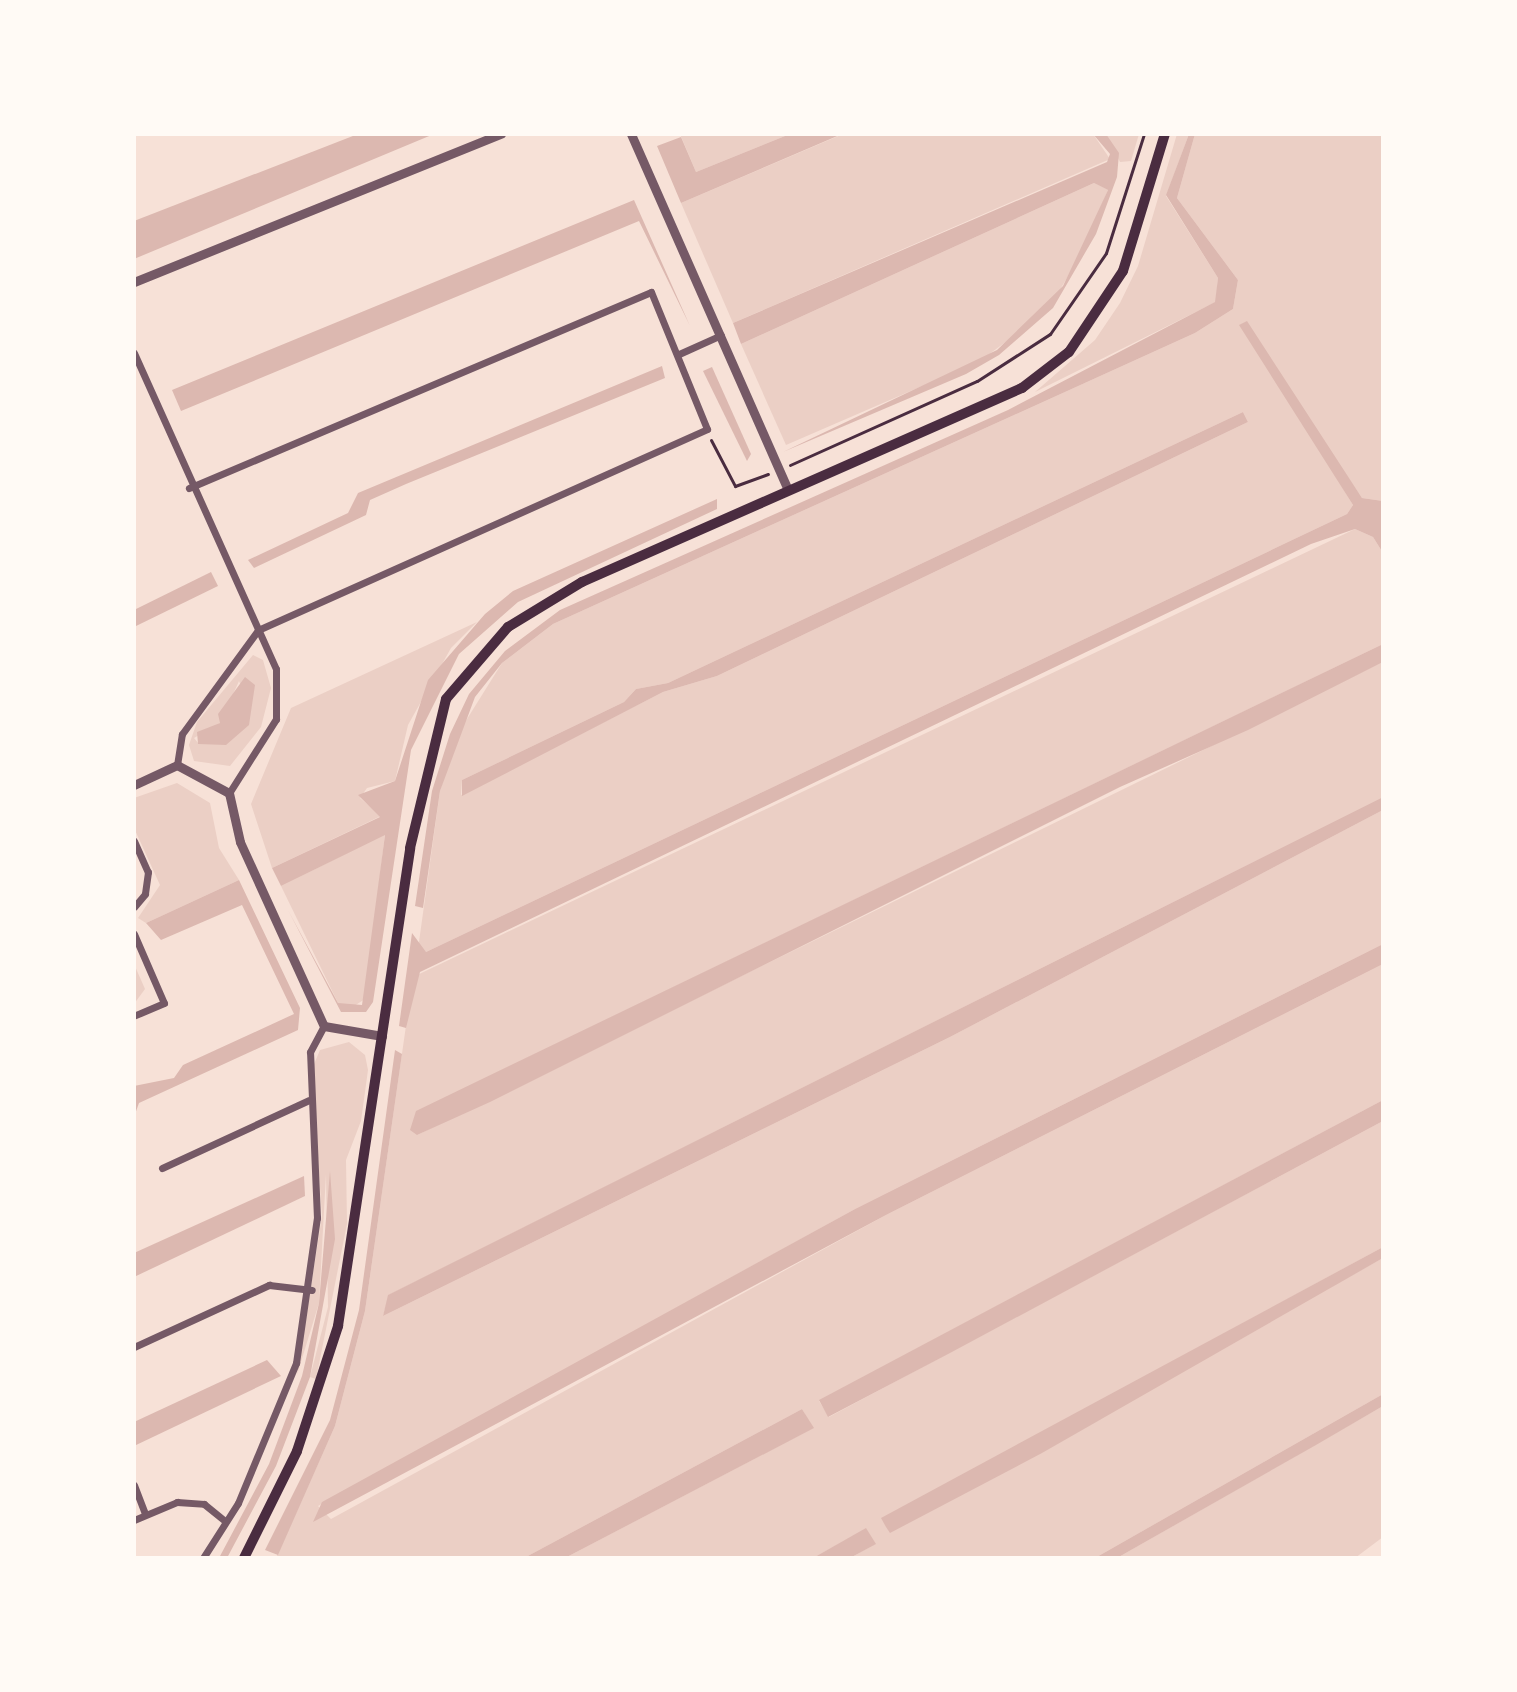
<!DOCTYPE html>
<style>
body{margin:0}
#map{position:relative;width:1517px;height:1692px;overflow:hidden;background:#f7e1d7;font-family:"Space Grotesk",sans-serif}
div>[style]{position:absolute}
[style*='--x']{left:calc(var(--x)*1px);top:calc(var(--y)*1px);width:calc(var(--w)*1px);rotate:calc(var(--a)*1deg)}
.green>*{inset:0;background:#ebcfc5}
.water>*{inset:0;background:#dcb8b0}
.path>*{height:3px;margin:-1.5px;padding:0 1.5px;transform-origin:1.5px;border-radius:1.5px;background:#4a2c40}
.minor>*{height:7px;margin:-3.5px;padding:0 3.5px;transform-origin:3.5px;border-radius:3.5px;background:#755966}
.tertiary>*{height:9px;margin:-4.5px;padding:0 4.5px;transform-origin:4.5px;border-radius:4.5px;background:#755966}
.secondary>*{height:10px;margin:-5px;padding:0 5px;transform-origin:5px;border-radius:5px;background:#4a2c40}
span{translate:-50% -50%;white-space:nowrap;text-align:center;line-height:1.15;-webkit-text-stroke:7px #fffaf5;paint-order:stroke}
.frame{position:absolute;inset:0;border:136px solid #fffaf5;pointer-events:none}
</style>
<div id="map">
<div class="green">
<div style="clip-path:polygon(680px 134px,790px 134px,696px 172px)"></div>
<div style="clip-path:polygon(843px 134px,1093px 134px,1110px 159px,733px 323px,681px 203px)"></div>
<div style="clip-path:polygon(1106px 134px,1139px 134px,1131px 161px,1120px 162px)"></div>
<div style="clip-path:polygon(1177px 134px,1189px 134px,1166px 196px,1218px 278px,1216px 302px,1035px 392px,1095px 340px,1120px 303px,1138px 266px)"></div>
<div style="clip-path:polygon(evenodd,1195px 134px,1383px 134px,1383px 501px,1362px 498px,1242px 322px,1353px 505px,1347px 514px,426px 952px,418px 949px,440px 791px,457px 735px,502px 663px,553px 624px,1195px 333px,1233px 309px,1238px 280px,1177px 198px,1195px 134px,1243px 412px,1248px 422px,717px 676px,663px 692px,461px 795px,462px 780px,624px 702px,636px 689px,668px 683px,1243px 412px)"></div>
<div style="clip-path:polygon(1094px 183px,1108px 190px,1080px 256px,1058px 293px,1019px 332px,980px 361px,786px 445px,741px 344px)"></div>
<div style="clip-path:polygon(1355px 529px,1373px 537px,1383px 553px,1383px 644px,490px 1076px,417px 1135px,1383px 662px,1383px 797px,389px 1295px,383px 1316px,950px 1037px,1383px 810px,1383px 944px,855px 1209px,318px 1506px,331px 1519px,886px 1215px,1383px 964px,1383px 1100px,819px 1401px,829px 1417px,1383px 1121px,1383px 1247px,1082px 1411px,1031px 1453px,1383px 1258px,1383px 1394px,1095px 1558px,850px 1558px,875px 1544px,866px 1529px,813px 1558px,565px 1558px,813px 1428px,802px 1409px,524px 1558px,276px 1558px,335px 1426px,365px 1311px,413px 977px)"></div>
<div style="clip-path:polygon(477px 622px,451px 648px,408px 725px,395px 781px,367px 788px,360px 798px,381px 816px,272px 868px,251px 804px,291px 708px)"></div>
<div style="clip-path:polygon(evenodd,253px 655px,263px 660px,271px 688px,261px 727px,230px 766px,194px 761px,189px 745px,197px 722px,253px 655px,239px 681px,249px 706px,245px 716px,214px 744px,199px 744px,194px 738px,220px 723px,239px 681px)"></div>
<div style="clip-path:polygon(177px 783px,210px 803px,219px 848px,239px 880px,146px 923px,138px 918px,160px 885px,134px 828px,134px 798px)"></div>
<div style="clip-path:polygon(385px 834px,365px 999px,351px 1008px,338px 1003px,281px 886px)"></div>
<div style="clip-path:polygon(134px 964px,145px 989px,134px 1004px)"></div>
<div style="clip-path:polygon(349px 1042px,365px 1055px,368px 1070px,361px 1121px,346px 1160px,347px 1224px,316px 1379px,310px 1377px,328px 1307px,326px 1174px,319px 1303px,297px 1375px,322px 1216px,312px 1069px,320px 1050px)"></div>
<div style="clip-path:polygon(1383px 1406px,1383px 1537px,1355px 1558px,1117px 1558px)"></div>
</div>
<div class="water">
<div style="clip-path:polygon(358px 134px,434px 134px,134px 259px,134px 221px)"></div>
<div style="clip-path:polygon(790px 134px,842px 134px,681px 203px,657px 146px,681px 137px,696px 172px)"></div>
<div style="clip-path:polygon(1093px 134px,1106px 134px,1119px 153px,1117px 177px,1096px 234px,1053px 308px,999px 355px,966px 374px,783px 452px,997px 350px,1063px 286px,1108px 190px,1094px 183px,741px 344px,733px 323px,1107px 162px,1110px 154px)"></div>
<div style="clip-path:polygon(1189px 134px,1195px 134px,1177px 198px,1238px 280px,1233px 309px,1195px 333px,553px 624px,502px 663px,475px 697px,440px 791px,423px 908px,415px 906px,432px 791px,450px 734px,469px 694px,505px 651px,560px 610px,1008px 410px,1215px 302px,1218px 278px,1166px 195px)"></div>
<div style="clip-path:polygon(634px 200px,690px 326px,639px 221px,181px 411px,172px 390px)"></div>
<div style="clip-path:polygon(1247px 321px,1362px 498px,1383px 501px,1383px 553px,1373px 537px,1355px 529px,1311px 544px,420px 972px,406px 1028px,399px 1026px,412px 933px,426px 952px,1347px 514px,1353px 505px,1239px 325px)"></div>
<div style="clip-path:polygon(662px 366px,665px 378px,406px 484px,370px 500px,366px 515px,254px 568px,248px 560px,348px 513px,358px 493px)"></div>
<div style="clip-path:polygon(712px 367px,751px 454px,747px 461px,703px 371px)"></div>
<div style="clip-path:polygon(1243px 412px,1248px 422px,717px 676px,663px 692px,462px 796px,462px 780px,624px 702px,636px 689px,668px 683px)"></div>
<div style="clip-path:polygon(717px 499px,717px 509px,518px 602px,459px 654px,411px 750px,373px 1002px,366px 1012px,341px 1012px,288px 910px,338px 1003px,362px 1005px,385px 835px,281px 886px,272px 868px,380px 817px,358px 795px,395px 781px,428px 680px,485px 614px,513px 591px)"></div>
<div style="clip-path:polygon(211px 572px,218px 586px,134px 627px,134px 610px)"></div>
<div style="clip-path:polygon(1383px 644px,1383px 662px,1248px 730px,1120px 787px,490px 1102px,417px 1135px,410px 1130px,416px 1111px)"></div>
<div style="clip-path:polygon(245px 677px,255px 685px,249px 725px,226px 745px,198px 744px,197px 732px,220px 723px,218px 714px)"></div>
<div style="clip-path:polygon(1383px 797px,1383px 810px,950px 1037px,383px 1316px,388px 1295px)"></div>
<div style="clip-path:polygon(239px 880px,300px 1008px,298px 1030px,139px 1103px,134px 1117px,134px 1086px,174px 1078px,183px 1065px,294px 1014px,242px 905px,161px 940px,146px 923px)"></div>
<div style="clip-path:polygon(1383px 944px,1383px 964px,886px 1215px,313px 1522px,322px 1502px,855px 1209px)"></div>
<div style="clip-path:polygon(395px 1050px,402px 1054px,365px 1311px,335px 1426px,278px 1555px,265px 1550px,330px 1420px,359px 1310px)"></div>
<div style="clip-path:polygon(1383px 1100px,1383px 1121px,950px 1353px,828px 1417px,819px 1400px)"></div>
<div style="clip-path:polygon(330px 1171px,335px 1239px,310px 1377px,276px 1466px,227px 1558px,219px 1558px,269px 1464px,302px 1376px,319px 1303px)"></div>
<div style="clip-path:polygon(304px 1176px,305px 1196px,134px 1277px,134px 1253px)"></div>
<div style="clip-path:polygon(1383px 1247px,1383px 1258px,1042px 1453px,890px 1533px,886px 1527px,881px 1518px)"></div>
<div style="clip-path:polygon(267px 1360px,281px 1376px,134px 1446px,134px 1422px)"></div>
<div style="clip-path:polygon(1383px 1394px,1383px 1406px,1316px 1445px,1117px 1558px,1095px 1558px)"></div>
<div style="clip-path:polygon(802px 1409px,814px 1428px,565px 1558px,524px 1558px)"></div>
<div style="clip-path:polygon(866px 1528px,876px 1544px,850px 1558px,813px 1558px)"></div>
</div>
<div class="path">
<div style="--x:711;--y:440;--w:52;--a:62.4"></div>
<div style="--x:735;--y:486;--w:35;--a:-20"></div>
<div style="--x:790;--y:465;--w:205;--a:-24.2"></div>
<div style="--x:977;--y:381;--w:87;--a:-32.8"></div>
<div style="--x:1050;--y:334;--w:98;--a:-55.3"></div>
<div style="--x:1106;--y:253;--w:125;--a:-72.3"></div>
</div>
<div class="minor">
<div style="--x:134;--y:353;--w:346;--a:65.8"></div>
<div style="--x:276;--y:669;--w:50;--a:90"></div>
<div style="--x:276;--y:719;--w:88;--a:122.4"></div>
<div style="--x:679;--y:354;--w:46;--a:-24.3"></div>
<div style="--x:177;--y:765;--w:31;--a:-81"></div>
<div style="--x:182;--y:734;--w:129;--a:-53.8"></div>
<div style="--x:258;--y:630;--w:492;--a:-24.1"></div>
<div style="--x:707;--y:429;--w:148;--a:-112.2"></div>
<div style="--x:651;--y:292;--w:502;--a:157.01"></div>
<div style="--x:134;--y:841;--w:34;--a:66"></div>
<div style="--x:148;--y:872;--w:22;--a:98"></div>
<div style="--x:145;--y:894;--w:17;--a:130"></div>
<div style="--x:134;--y:934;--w:75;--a:66.5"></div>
<div style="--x:164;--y:1003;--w:33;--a:157"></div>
<div style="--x:162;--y:1168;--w:162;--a:-24.8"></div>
<div style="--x:134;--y:1347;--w:149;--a:-24.7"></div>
<div style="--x:269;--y:1285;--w:43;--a:6.6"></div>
<div style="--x:134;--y:1485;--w:31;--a:69"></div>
<div style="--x:134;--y:1520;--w:47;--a:-22.7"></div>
<div style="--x:177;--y:1502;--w:27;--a:4"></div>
<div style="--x:204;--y:1504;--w:26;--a:39"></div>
<div style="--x:203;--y:1558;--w:65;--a:-57.5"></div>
<div style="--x:238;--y:1503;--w:152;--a:-67.5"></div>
<div style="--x:296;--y:1363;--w:147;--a:-81.8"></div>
<div style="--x:317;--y:1218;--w:166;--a:-92.4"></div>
<div style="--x:310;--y:1052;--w:30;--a:-62"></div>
</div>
<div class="tertiary">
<div style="--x:631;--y:134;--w:389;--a:66.2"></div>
<div style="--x:134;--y:282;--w:396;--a:-22"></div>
<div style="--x:134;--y:785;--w:47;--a:-24.9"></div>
<div style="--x:177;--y:765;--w:59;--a:28.3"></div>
<div style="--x:229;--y:793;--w:50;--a:77.3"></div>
<div style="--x:240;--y:842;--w:202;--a:65.5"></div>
<div style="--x:324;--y:1026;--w:59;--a:9.8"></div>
</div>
<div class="secondary">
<div style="--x:244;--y:1558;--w:119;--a:-63.6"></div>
<div style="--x:297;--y:1451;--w:132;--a:-71.8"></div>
<div style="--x:338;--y:1326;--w:483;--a:-81.4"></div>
<div style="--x:410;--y:848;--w:153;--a:-76.4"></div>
<div style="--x:446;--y:699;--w:95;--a:-49.3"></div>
<div style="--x:508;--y:627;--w:87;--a:-31.3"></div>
<div style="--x:582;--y:582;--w:481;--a:-23.8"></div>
<div style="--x:1022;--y:388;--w:59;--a:-37.5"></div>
<div style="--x:1069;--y:352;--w:97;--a:-56.3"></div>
<div style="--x:1123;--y:271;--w:143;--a:-73"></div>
</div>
<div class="frame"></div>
</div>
